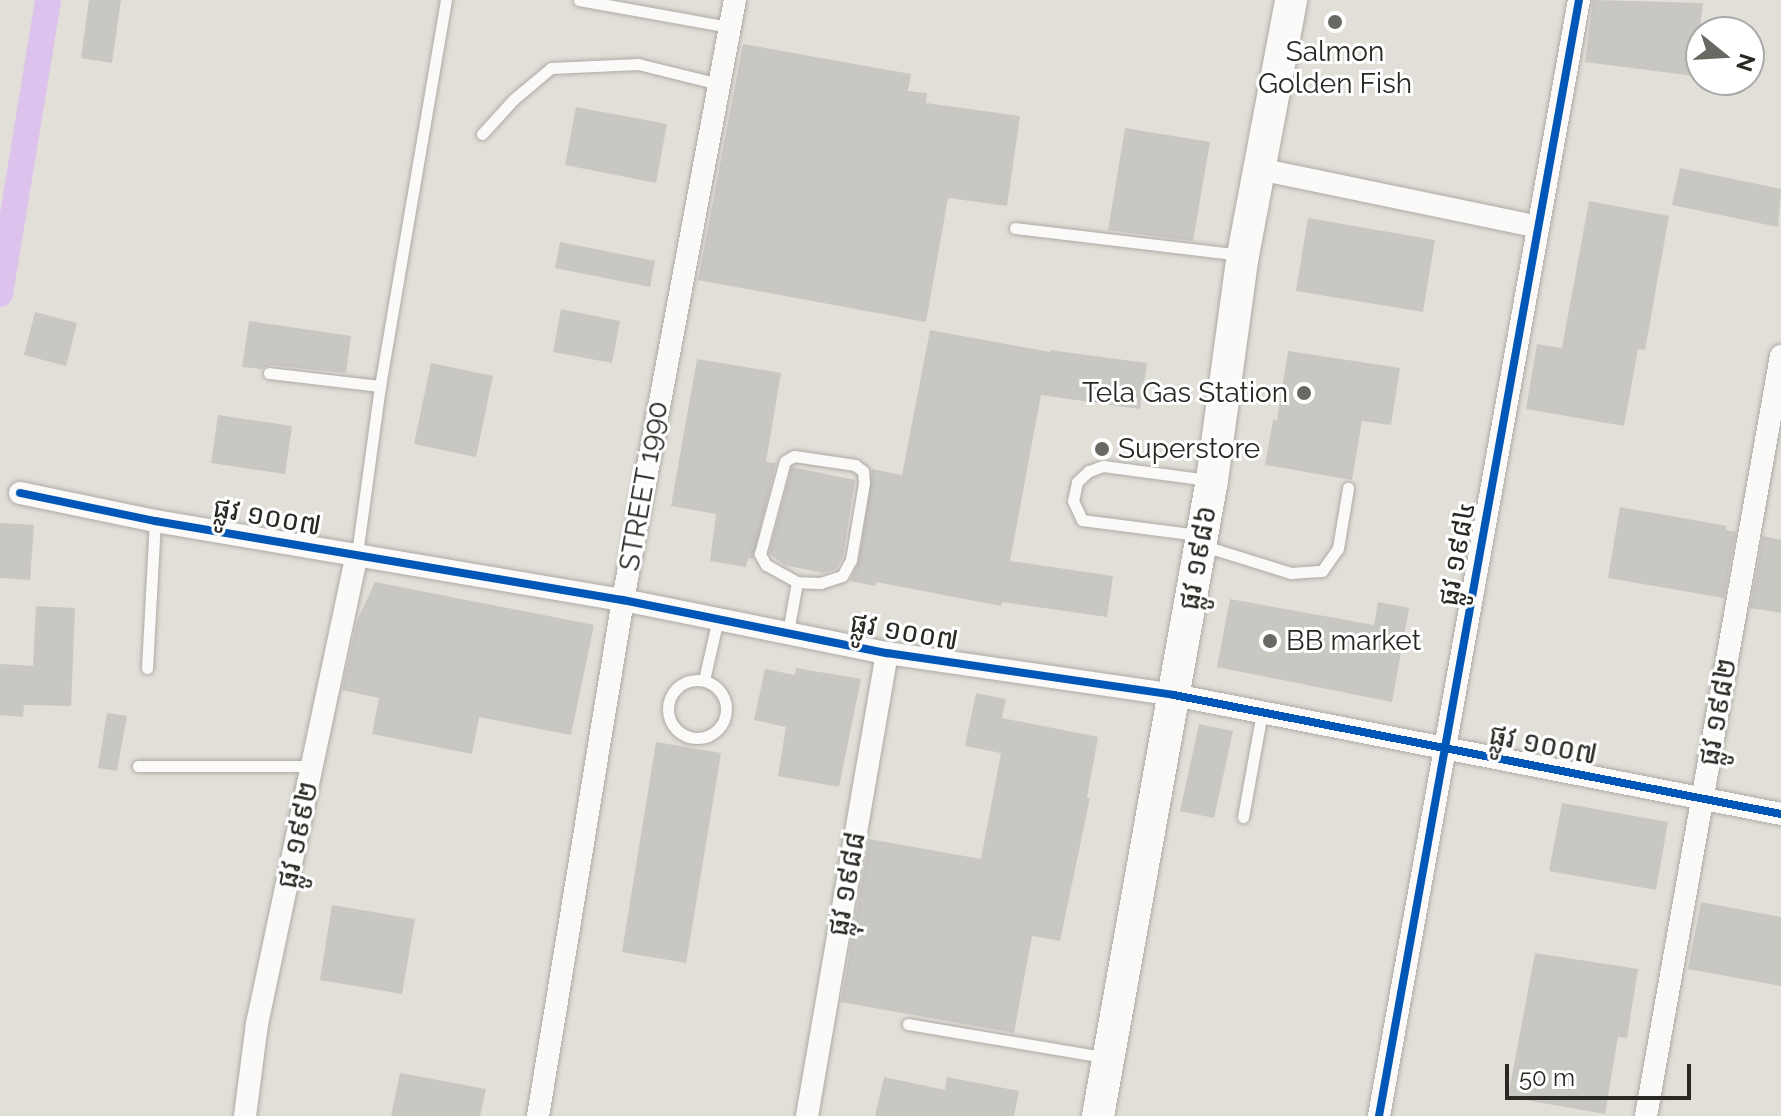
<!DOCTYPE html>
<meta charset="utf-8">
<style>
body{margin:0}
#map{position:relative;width:1781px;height:1116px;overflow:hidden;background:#e2dfd8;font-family:Raleway,"Noto Sans Khmer",sans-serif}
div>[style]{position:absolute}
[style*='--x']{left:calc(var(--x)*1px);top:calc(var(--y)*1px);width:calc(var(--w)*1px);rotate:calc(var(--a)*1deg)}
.canal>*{height:26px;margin:-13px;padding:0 13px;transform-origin:13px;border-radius:13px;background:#dcc2ed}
.building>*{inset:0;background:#c9c7c1}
.roads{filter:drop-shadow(0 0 2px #adaba6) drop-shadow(0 0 2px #adaba6)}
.service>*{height:11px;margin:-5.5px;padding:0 5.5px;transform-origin:5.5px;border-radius:5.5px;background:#fbfaf9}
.service>.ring{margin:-5.5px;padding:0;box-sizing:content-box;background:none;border:11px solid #fbfaf9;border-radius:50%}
.minor>*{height:22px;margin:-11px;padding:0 11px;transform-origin:11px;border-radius:11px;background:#fbfaf9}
.secondary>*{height:32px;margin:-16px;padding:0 16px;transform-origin:16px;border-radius:16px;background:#fbfaf9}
.cycleway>*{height:8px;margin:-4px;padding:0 4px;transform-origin:4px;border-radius:4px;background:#0057b8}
.dots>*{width:22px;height:22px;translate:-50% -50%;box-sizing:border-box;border:4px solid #fff;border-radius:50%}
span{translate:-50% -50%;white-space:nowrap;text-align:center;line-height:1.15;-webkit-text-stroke:6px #fff;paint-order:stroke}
.poi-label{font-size:28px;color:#292823}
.right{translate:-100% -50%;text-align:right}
.left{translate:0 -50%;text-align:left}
.street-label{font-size:28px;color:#292823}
.north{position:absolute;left:1685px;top:16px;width:80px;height:80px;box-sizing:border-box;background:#fff;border:2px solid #a9a9a7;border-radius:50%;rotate:108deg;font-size:22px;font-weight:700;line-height:32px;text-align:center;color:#292823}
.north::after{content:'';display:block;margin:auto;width:28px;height:36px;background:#6a6862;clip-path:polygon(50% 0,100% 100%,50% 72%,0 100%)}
.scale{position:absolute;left:1505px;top:1064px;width:186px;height:36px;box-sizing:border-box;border:4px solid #292823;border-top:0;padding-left:10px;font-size:24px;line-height:28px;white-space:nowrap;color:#292823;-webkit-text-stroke:6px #fff;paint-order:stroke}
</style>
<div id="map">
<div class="canal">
<div style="--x:0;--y:294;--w:298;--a:-80.7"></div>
</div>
<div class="building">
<div style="clip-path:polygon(89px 0,121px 0,112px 63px,81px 58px)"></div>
<div style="clip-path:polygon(1593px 0,1703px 3px,1694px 76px,1585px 62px)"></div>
<div style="clip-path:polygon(743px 44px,911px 74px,908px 91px,927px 93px,926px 103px,1020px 116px,1007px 206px,948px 198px,926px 322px,698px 280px)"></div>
<div style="clip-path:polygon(576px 107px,667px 124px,656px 183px,565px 165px)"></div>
<div style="clip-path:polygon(1125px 128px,1210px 142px,1193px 241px,1108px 230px)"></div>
<div style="clip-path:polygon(1680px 168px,1781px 189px,1778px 227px,1672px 205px)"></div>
<div style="clip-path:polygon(1589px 201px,1669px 216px,1645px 350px,1638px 349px,1624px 426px,1526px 409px,1537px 344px,1562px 348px)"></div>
<div style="clip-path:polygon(1308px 218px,1435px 240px,1423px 312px,1296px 291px)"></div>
<div style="clip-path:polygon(560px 242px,655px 261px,650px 287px,555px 268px)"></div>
<div style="clip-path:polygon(561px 309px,620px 321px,612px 363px,553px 352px)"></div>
<div style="clip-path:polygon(35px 312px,77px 323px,66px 366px,24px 355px)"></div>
<div style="clip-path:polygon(249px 321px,351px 336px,346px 373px,270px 365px,261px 369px,242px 367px)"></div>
<div style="clip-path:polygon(930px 330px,1050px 352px,1050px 350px,1147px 363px,1140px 409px,1041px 395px,1010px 561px,1113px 576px,1107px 617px,1002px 602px,1001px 606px,876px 582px,875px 586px,850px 581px,859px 561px,872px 469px,902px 475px)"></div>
<div style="clip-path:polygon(1288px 351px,1400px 368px,1391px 425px,1362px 421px,1352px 480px,1265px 465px,1273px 420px,1277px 420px)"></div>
<div style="clip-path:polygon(697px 359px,781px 373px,766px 462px,776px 463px,753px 559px,748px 558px,746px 567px,710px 561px,716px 514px,671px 506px)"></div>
<div style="clip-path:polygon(431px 363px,493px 376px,476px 457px,414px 444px)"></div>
<div style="clip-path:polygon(218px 415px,292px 426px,285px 474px,211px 463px)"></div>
<div style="clip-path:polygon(792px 467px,855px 480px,843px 557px,836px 569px,824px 573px,784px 565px,769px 553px)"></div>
<div style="clip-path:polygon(1620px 507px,1727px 526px,1726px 530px,1736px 532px,1724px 598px,1608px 578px)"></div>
<div style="clip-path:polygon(0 523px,34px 525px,30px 580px,0 578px)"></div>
<div style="clip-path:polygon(1763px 536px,1781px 540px,1781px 613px,1750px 608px)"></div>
<div style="clip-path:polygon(375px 582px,594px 625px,571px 735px,479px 717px,472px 754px,372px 734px,379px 698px,342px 690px,357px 621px)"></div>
<div style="clip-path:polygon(1230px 599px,1374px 625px,1378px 602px,1409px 608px,1392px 702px,1217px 667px)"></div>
<div style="clip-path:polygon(36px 606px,75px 608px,71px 706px,24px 705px,23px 717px,0 715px,0 664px,33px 666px)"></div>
<div style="clip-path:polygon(796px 668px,861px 679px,839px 787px,778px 776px,786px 727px,754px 720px,765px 669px,795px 675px)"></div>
<div style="clip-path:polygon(976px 693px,1006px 699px,1002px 718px,1098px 737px,1087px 798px,1090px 798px,1060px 941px,1032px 936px,1014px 1033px,841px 1002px,869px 839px,981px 859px,1001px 753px,965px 746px)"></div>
<div style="clip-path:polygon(107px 713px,127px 716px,117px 771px,98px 768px)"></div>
<div style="clip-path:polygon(1199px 724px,1233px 731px,1214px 818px,1180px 811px)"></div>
<div style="clip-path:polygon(656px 742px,721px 753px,686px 963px,622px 952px)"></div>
<div style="clip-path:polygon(1562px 803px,1668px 822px,1656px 890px,1549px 871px)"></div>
<div style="clip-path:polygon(1701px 902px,1781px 917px,1781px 986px,1688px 969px)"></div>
<div style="clip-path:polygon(332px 905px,415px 919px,402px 994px,320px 980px)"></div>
<div style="clip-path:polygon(1535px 953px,1638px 969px,1627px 1038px,1618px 1037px,1605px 1114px,1508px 1097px)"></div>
<div style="clip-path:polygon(400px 1073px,486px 1089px,480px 1116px,391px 1116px)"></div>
<div style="clip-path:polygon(884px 1077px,945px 1090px,947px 1077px,1019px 1091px,1014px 1116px,875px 1116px)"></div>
</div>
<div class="roads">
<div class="service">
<div style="--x:579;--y:0;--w:152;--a:10.2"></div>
<div style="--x:482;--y:134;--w:47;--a:-47.6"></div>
<div style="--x:514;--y:99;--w:48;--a:-40"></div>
<div style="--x:551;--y:68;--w:87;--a:-2.6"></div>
<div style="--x:638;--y:64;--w:83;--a:13.9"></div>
<div style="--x:1015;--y:228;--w:229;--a:6.8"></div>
<div style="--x:269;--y:373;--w:112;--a:6.7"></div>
<div style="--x:794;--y:456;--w:62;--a:8.4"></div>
<div style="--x:855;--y:465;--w:10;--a:37"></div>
<div style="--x:863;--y:471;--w:12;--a:85"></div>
<div style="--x:864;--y:483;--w:78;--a:99.6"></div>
<div style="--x:851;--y:560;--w:18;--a:119"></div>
<div style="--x:842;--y:576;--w:22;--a:162"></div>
<div style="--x:821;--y:583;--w:24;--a:-178"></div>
<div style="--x:797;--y:582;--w:35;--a:-151"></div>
<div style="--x:766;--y:565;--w:13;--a:-119"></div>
<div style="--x:760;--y:554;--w:96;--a:-75"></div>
<div style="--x:785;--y:461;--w:10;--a:-29"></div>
<div style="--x:1198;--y:535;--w:117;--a:-172.6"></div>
<div style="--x:1082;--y:520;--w:21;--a:-115"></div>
<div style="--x:1073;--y:501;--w:19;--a:-78"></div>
<div style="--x:1077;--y:482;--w:16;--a:-43"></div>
<div style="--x:1089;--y:471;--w:15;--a:-20"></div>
<div style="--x:1103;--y:466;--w:106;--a:7.6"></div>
<div style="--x:1201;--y:545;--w:94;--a:17.3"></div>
<div style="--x:1291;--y:573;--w:31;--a:-4"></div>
<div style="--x:1322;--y:571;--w:28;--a:-55"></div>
<div style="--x:1338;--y:548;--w:61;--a:-80.5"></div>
<div style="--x:357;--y:554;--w:170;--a:-82.2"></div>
<div style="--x:380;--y:386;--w:392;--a:-80.3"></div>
<div style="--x:788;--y:632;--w:51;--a:-79.8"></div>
<div style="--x:147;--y:668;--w:147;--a:-86.9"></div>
<div style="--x:704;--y:680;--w:63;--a:-77.1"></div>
<div class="ring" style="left:668px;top:680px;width:47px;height:47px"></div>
<div style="--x:138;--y:766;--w:174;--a:0"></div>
<div style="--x:1243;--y:817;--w:107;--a:-79.7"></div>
<div style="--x:908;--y:1024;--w:199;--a:9.6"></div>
</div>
<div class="minor">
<div style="--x:1259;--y:169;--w:285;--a:11.7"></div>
<div style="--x:20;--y:493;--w:138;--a:11.7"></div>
<div style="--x:155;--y:521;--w:475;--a:9.6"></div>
<div style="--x:623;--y:600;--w:269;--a:11.4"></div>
<div style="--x:887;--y:653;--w:290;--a:8.3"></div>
<div style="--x:1174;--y:695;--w:619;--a:11.09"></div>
<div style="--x:245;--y:1116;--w:93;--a:-82.6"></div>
<div style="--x:257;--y:1024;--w:481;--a:-78"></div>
<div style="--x:538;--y:1116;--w:523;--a:-80.65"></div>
<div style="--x:623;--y:600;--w:610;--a:-79.43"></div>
<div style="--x:807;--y:1116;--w:470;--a:-80.2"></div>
<div style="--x:1379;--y:1116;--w:1134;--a:-79.84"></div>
<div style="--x:1646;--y:1116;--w:772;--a:-79.93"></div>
</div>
<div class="secondary">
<div style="--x:1098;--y:1116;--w:646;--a:-79.84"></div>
<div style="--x:1212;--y:480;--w:227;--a:-82.2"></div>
<div style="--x:1243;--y:255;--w:259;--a:-79.3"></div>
</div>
</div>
<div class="cycleway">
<div style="--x:20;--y:493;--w:138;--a:11.7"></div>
<div style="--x:155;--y:521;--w:475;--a:9.6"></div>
<div style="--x:623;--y:600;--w:269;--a:11.4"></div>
<div style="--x:887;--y:653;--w:290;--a:8.3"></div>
<div style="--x:1174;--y:695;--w:619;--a:11.09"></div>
<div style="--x:1379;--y:1116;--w:1134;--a:-79.84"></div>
</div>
<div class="dots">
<div style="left:1335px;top:22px;background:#6a6862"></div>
<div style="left:1304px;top:393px;background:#6a6862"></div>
<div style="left:1102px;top:449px;background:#6a6862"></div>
<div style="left:1270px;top:641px;background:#6a6862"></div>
</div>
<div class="poi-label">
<span style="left:1335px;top:68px">Salmon<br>Golden Fish</span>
<span class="right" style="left:1288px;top:393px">Tela Gas Station</span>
<span class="left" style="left:1118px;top:449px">Superstore</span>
<span class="left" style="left:1286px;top:641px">BB market</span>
</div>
<div class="street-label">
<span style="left:644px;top:486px;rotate:-80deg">STREET 1990</span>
<span style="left:267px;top:517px;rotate:10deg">ផ្លូវ ១០០៧</span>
<span style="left:1457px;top:554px;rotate:-80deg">ផ្លូវ ១៩៨៤</span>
<span style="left:1198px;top:558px;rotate:-80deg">ផ្លូវ ១៩៨៦</span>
<span style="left:904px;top:632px;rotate:10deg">ផ្លូវ ១០០៧</span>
<span style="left:1718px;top:712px;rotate:-80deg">ផ្លូវ ១៩៨២</span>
<span style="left:1543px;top:745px;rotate:11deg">ផ្លូវ ១០០៧</span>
<span style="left:298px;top:835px;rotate:-78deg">ផ្លូវ ១៩៩២</span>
<span style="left:847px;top:884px;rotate:-80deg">ផ្លុវ ១៩៨៨</span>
</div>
<div class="north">N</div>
<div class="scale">50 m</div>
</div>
